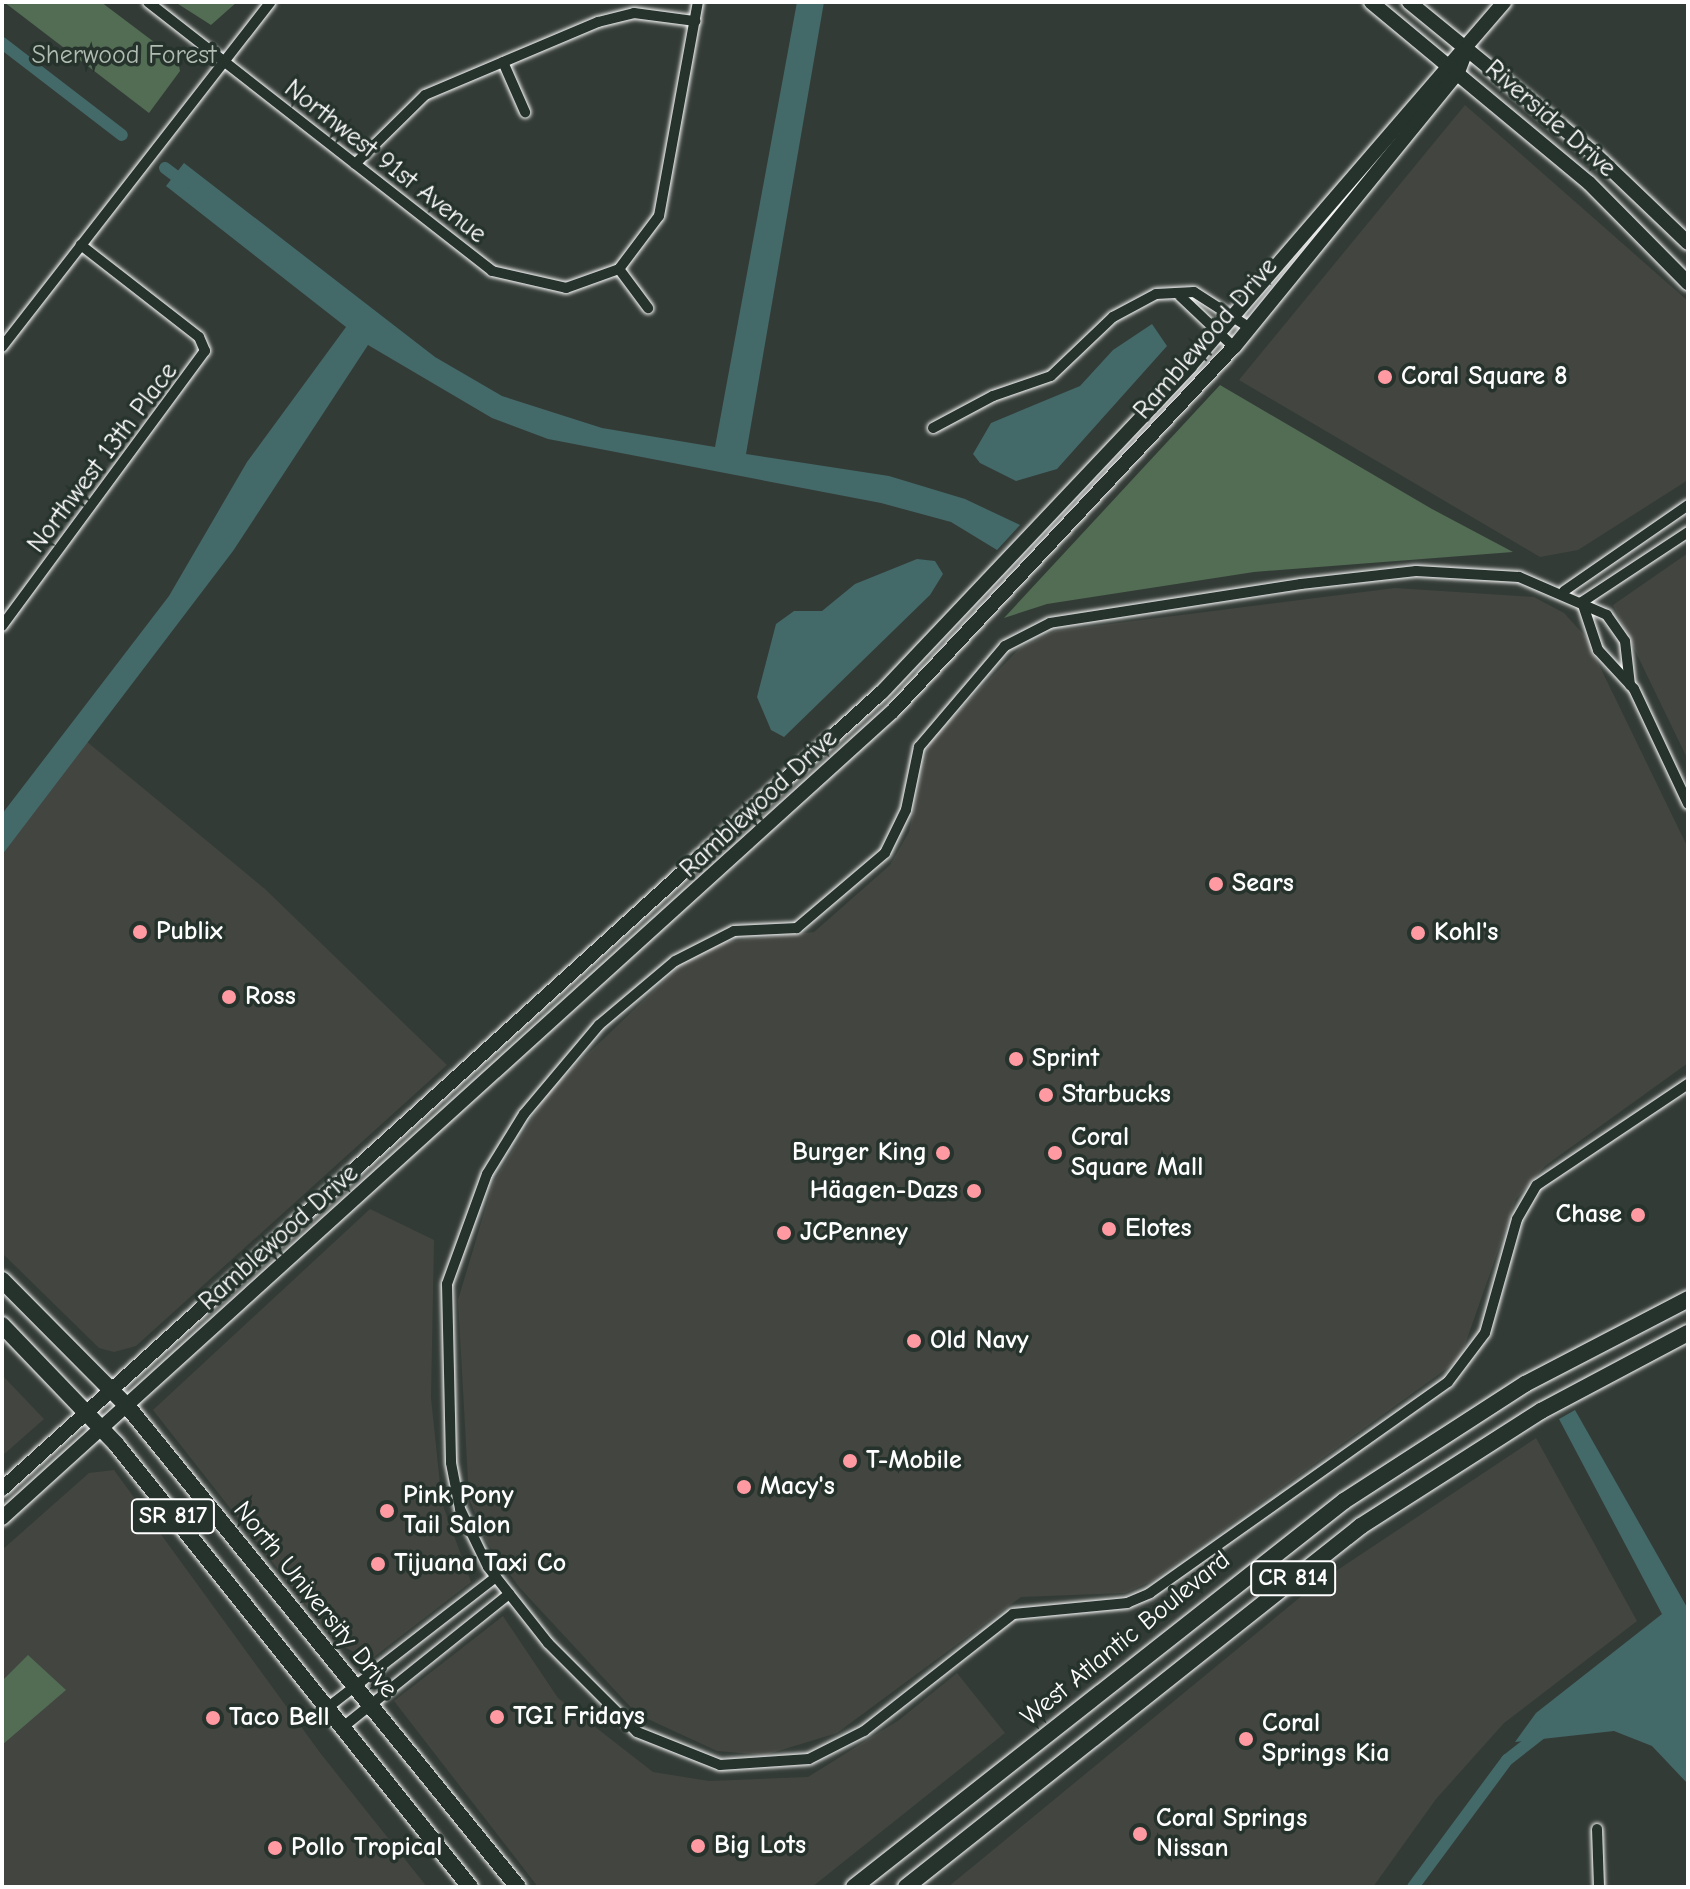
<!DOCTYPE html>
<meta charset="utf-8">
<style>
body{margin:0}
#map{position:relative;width:1690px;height:1889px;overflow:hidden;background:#333b36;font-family:"Comic Neue",sans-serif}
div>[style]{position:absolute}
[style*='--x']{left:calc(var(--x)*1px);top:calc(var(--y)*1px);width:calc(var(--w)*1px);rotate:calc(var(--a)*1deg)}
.built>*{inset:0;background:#434540}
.green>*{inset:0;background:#526d54}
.water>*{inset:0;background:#446969}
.canal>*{height:12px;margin:-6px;padding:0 6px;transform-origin:6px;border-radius:6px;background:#446969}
.roads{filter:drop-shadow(0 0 2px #fff) drop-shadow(0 0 2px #fff)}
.street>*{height:10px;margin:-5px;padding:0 5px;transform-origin:5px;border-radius:5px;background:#26332d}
.secondary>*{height:14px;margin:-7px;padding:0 7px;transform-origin:7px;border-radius:7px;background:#26332d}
.primary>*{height:16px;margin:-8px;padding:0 8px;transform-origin:8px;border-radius:8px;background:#26332d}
.dots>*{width:22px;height:22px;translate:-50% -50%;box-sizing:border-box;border:4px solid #26332d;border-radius:50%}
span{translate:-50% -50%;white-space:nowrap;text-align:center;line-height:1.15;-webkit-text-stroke:7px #26332d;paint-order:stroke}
.shield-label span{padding:2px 6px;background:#26332d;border:2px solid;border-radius:6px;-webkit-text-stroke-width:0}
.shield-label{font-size:24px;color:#fff;font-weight:700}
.park-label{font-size:26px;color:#b1bdb2}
.street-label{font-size:26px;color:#fff}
.poi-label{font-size:26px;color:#fff;font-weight:700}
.left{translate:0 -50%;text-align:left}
.right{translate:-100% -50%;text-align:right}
.frame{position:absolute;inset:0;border:4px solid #fff;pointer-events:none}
</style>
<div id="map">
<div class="built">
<div style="clip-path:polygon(1465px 105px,1688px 301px,1688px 480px,1578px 550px,1540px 557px,1239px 380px)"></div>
<div style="clip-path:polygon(1688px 553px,1688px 760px,1613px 605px)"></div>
<div style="clip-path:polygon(1395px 588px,1534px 597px,1564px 613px,1585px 636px,1688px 848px,1688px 1063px,1545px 1166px,1516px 1199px,1460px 1359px,1152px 1581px,1125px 1593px,1021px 1597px,837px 1733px,765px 1755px,717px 1751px,637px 1714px,519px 1587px,486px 1541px,469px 1498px,458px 1300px,493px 1183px,548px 1092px,690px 956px,724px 942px,814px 932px,890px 865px,909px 832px,929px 742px,1020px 648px,1055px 631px)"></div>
<div style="clip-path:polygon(86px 741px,265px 889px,447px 1065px,136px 1346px,114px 1352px,99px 1348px,2px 1253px,2px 851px)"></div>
<div style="clip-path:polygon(370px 1209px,434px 1240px,431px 1398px,442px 1503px,471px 1582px,370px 1660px,336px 1643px,153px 1410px)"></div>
<div style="clip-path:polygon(2px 1375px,44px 1419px,2px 1456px)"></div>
<div style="clip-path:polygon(1536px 1438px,1637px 1621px,1504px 1723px,1436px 1799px,1373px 1887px,948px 1887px,1315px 1585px)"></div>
<div style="clip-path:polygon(114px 1470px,321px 1754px,427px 1887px,2px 1887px,2px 1550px,89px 1473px)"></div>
<div style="clip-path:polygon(503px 1616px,558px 1698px,653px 1772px,709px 1781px,808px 1777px,899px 1720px,957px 1673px,1005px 1733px,812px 1887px,538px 1887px,394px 1701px)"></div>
</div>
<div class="green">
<div style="clip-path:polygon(4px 2px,101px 2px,178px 60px,180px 71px,149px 113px)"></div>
<div style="clip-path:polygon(175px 2px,237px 2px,211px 25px)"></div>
<div style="clip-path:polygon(1220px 385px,1432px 509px,1513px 552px,1254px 572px,1047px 604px,1004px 618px)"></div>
<div style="clip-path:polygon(28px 1655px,66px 1690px,2px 1745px,2px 1681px)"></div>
</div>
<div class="water">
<div style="clip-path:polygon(797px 2px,824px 2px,746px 454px,889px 476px,965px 499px,1020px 525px,997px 550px,951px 522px,881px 503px,548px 439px,492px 418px,368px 345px,233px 551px,2px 855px,2px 814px,169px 596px,247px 462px,346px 327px,166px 186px,184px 163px,435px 357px,502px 396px,602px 428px,715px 447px)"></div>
<div style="clip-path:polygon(1152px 324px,1167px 346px,1057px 469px,1016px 481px,980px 463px,973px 454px,991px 423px,1080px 386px,1113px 350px)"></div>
<div style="clip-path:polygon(917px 559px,935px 561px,943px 574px,930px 595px,784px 737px,771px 730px,757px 697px,776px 624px,794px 611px,822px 611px,855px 584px)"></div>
<div style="clip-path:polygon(1575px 1410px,1688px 1609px,1688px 1784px,1652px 1746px,1614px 1731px,1515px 1742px,1536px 1713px,1662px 1614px,1559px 1419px)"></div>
</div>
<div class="canal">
<div style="--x:2;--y:43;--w:151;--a:37.5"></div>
<div style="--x:165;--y:168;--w:25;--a:37"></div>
<div style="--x:1413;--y:1887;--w:158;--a:-53.5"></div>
<div style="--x:1507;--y:1760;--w:47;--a:-38.1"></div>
</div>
<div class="roads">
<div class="street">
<div style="--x:148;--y:2;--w:437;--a:38"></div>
<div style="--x:492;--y:271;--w:76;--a:12.9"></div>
<div style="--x:566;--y:288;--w:56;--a:-19.7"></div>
<div style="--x:619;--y:269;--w:66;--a:-53"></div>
<div style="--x:659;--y:216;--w:218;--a:-79.7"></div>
<div style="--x:503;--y:62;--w:55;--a:66.3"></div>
<div style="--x:355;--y:164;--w:98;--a:-44.6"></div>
<div style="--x:425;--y:95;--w:188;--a:-22.9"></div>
<div style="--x:598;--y:22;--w:37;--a:-14"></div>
<div style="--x:634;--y:13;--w:62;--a:7.5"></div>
<div style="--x:619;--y:269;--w:49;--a:53.4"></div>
<div style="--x:1180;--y:296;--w:74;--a:43.4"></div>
<div style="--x:2;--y:347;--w:437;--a:-52.1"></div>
<div style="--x:933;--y:428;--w:68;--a:-28.1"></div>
<div style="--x:993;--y:396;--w:61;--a:-19"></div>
<div style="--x:1051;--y:376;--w:86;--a:-43.6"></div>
<div style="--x:1113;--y:317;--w:49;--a:-28.1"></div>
<div style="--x:1156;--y:294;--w:38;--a:-3"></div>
<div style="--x:1194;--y:292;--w:67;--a:32.7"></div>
<div style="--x:1564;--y:591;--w:151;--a:-34.7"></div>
<div style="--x:1582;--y:602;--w:51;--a:71.6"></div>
<div style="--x:1598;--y:650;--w:53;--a:47.3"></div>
<div style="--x:1634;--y:689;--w:127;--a:64.8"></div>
<div style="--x:1582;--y:602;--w:127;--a:-33.4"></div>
<div style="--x:2;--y:626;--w:342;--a:-53.6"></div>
<div style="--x:205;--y:351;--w:15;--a:-113"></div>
<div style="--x:199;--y:337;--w:150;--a:-142.1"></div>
<div style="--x:1630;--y:685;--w:44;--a:-96.5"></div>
<div style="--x:1625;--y:641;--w:32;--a:-125"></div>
<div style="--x:1607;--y:615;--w:96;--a:-156.6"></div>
<div style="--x:1519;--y:577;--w:103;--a:-176.7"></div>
<div style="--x:1416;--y:571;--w:116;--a:173.6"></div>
<div style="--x:1301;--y:584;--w:254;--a:171.2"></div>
<div style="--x:1050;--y:623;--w:51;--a:152.9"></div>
<div style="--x:1005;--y:646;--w:133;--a:130.4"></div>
<div style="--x:919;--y:747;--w:64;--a:101.7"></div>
<div style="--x:906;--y:810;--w:48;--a:116"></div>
<div style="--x:885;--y:853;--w:116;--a:139.6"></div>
<div style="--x:797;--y:928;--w:63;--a:177.3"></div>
<div style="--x:734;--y:931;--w:66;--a:153"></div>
<div style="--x:675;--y:961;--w:99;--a:139.9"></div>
<div style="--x:599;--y:1025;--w:116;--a:130.1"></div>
<div style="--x:524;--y:1114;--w:70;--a:121.7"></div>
<div style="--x:487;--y:1174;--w:117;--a:110"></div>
<div style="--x:447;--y:1284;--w:179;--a:88.7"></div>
<div style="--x:451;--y:1463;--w:47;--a:78.9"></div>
<div style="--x:460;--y:1509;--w:64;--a:64.2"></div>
<div style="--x:488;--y:1567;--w:97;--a:51.7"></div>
<div style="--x:548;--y:1643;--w:126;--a:45"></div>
<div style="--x:637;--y:1732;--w:89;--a:21.7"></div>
<div style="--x:720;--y:1765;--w:89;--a:-3.9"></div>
<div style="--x:809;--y:1759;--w:62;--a:-27"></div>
<div style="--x:864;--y:1731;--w:189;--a:-38.1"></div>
<div style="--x:1013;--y:1614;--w:115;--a:-5.5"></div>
<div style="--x:1127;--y:1603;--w:25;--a:-23"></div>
<div style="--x:1150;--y:1593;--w:365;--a:-35.3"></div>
<div style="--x:1448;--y:1382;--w:61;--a:-52.9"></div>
<div style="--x:1485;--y:1333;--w:118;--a:-74.3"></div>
<div style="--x:1517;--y:1219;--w:39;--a:-60"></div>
<div style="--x:1537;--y:1185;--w:182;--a:-33.8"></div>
<div style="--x:327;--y:1708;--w:214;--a:-37.8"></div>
<div style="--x:343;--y:1727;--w:213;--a:-38.7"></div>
<div style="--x:1597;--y:1829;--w:58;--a:88"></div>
</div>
<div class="secondary">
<div style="--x:1371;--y:2;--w:283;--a:39.7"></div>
<div style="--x:1589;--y:183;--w:141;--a:45.3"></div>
<div style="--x:1409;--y:2;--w:242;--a:39.3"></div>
<div style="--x:1596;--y:155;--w:127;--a:43.7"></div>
<div style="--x:2;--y:1489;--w:1187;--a:-42.17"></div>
<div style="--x:882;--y:692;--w:448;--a:-46.6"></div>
<div style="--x:1190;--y:366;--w:481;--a:-49.2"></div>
<div style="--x:2;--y:1518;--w:1202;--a:-42.17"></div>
<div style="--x:893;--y:711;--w:499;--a:-46.9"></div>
<div style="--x:1234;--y:347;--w:355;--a:-50.8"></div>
<div style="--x:1458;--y:72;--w:26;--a:-69"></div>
</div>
<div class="primary">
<div style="--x:2;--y:1280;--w:179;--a:45.2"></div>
<div style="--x:128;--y:1407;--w:618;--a:50.91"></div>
<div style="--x:2;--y:1325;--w:165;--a:46.2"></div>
<div style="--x:116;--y:1444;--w:567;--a:51.37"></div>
<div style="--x:854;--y:1887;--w:624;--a:-38.23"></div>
<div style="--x:1344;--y:1501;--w:216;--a:-32.9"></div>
<div style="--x:1525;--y:1384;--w:184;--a:-27.5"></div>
<div style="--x:906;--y:1887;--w:581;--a:-38.43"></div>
<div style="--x:1361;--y:1526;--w:214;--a:-32.6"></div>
<div style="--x:1541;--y:1411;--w:166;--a:-28"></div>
</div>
</div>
<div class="dots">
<div style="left:1385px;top:377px;background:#ff9aa2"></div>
<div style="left:1216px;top:884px;background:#ff9aa2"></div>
<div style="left:140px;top:932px;background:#ff9aa2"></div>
<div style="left:1418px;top:933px;background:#ff9aa2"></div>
<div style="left:229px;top:997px;background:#ff9aa2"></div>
<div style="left:1016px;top:1059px;background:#ff9aa2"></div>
<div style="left:1046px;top:1095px;background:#ff9aa2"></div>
<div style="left:943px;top:1153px;background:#ff9aa2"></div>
<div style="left:1055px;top:1153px;background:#ff9aa2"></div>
<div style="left:974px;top:1191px;background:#ff9aa2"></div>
<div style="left:1638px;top:1215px;background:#ff9aa2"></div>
<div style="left:1109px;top:1229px;background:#ff9aa2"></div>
<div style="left:784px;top:1233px;background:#ff9aa2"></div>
<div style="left:914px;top:1341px;background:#ff9aa2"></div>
<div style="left:850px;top:1461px;background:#ff9aa2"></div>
<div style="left:744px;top:1487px;background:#ff9aa2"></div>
<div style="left:387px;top:1511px;background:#ff9aa2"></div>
<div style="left:378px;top:1564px;background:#ff9aa2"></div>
<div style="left:497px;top:1717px;background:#ff9aa2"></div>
<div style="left:213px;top:1718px;background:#ff9aa2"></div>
<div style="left:1246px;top:1739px;background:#ff9aa2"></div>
<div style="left:1140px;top:1834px;background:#ff9aa2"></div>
<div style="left:698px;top:1846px;background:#ff9aa2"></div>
<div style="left:275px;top:1848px;background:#ff9aa2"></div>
</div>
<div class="shield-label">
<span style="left:173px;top:1516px">SR 817</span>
<span style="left:1293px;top:1578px">CR 814</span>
</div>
<div class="park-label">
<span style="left:124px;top:56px">Sherwood Forest</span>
</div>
<div class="street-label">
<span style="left:1550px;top:119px;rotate:41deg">Riverside Drive</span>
<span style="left:385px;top:162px;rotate:38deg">Northwest 91st Avenue</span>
<span style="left:1206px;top:339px;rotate:-49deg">Ramblewood Drive</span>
<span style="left:103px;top:458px;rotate:-53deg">Northwest 13th Place</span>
<span style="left:759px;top:804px;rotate:-43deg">Ramblewood Drive</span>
<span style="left:279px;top:1238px;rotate:-42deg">Ramblewood Drive</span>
<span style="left:315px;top:1600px;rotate:51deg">North University Drive</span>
<span style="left:1126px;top:1639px;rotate:-39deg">West Atlantic Boulevard</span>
</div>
<div class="poi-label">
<span class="left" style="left:1401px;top:377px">Coral Square 8</span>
<span class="left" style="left:1232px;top:884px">Sears</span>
<span class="left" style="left:156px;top:932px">Publix</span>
<span class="left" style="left:1434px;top:933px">Kohl's</span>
<span class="left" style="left:245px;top:997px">Ross</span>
<span class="left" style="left:1032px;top:1059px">Sprint</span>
<span class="left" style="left:1062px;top:1095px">Starbucks</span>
<span class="left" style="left:1071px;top:1153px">Coral<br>Square Mall</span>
<span class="right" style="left:927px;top:1153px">Burger King</span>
<span class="right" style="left:958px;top:1191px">Häagen-Dazs</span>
<span class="right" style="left:1622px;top:1215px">Chase</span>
<span class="left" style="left:1125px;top:1229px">Elotes</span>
<span class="left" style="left:800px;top:1233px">JCPenney</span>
<span class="left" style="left:930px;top:1341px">Old Navy</span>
<span class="left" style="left:866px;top:1461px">T-Mobile</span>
<span class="left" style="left:760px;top:1487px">Macy's</span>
<span class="left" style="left:403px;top:1511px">Pink Pony<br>Tail Salon</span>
<span class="left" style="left:394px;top:1564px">Tijuana Taxi Co</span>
<span class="left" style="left:513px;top:1717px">TGI Fridays</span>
<span class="left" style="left:229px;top:1718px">Taco Bell</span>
<span class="left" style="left:1262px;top:1739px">Coral<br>Springs Kia</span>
<span class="left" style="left:1156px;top:1834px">Coral Springs<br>Nissan</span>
<span class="left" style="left:714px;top:1846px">Big Lots</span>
<span class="left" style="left:291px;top:1848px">Pollo Tropical</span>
</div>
<div class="frame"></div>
</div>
